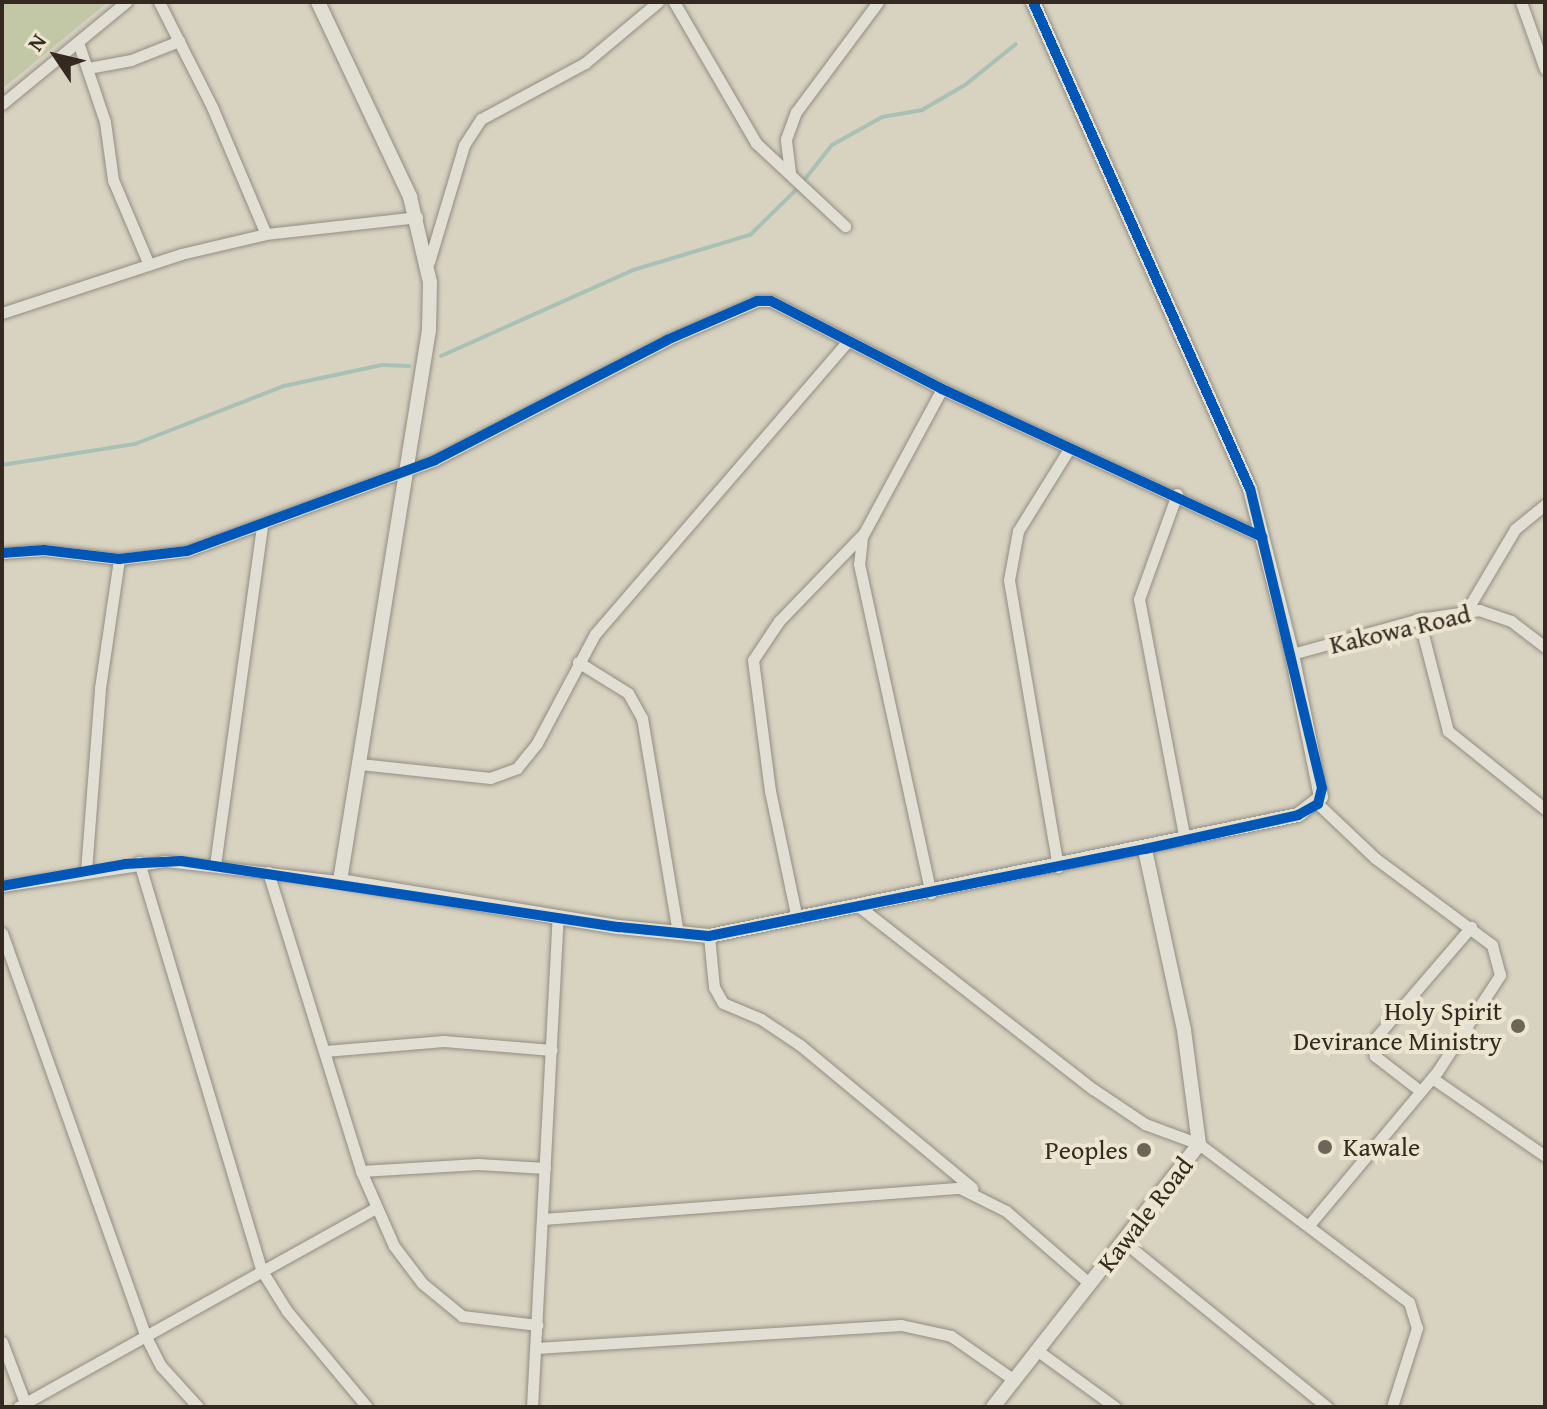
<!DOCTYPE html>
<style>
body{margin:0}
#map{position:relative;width:1547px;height:1409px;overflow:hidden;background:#d8d2c0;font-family:"Gentium Book Plus",serif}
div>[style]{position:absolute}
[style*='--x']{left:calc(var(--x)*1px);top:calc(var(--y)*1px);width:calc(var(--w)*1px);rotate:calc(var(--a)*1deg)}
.green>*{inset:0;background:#c2c8a5}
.stream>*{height:4px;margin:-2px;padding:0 2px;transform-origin:2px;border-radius:2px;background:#a9c0b5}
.roads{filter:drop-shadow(0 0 2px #928d82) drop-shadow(0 0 2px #928d82)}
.minor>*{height:11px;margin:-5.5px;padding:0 5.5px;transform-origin:5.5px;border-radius:5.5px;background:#e1ded4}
.tertiary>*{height:14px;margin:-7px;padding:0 7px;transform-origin:7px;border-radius:7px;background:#e1ded4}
.cycleway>*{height:10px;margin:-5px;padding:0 5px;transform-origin:5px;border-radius:5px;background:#0057b8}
.dots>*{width:22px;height:22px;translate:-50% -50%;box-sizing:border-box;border:4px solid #ece5cf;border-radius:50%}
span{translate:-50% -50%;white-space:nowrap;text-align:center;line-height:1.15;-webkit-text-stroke:8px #ece5cf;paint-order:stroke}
.street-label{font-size:26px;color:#352a22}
.poi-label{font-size:26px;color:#352a22}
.right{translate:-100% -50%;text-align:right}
.left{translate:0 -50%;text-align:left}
.frame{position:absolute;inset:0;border:4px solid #352a22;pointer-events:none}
.north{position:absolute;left:16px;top:16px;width:80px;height:80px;-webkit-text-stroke:6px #ece5cf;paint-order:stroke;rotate:305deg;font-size:22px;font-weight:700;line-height:32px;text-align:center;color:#352a22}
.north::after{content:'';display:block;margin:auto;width:28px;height:36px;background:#352a22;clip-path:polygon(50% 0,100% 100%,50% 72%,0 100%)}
</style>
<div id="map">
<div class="green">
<div style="clip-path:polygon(2px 2px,108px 2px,2px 89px)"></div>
</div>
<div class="stream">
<div style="--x:805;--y:179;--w:43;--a:-51.5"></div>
<div style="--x:832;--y:145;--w:57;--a:-29.2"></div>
<div style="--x:882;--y:117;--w:41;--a:-9.9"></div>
<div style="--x:922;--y:110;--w:50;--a:-30.2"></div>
<div style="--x:965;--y:85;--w:65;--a:-38.8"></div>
<div style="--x:441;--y:356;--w:210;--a:-24.1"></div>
<div style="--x:633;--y:270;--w:122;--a:-16.7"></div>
<div style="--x:750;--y:235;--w:67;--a:-44.4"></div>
<div style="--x:2;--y:465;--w:135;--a:-9"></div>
<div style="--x:135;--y:444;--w:160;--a:-21.3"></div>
<div style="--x:284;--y:386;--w:100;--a:-12.1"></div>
<div style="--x:382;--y:365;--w:27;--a:2"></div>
</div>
<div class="roads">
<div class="minor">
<div style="--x:159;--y:2;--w:118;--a:63.2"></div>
<div style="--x:212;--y:107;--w:138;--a:67"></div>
<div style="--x:674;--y:2;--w:163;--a:59.8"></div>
<div style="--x:756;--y:143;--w:122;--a:43"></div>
<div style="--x:1521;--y:2;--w:71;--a:70.3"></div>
<div style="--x:79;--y:45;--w:81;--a:71.3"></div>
<div style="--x:105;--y:122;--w:59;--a:82.1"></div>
<div style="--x:113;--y:180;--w:92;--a:67"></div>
<div style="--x:88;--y:68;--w:44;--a:-10.5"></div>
<div style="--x:131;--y:60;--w:52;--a:-21.6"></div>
<div style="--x:2;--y:104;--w:161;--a:-39.4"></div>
<div style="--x:790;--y:173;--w:34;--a:-97"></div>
<div style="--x:786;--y:139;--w:29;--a:-70"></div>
<div style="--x:796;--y:112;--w:137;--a:-53.3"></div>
<div style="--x:429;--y:262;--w:122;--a:-73.3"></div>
<div style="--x:464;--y:145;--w:31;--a:-57"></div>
<div style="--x:481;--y:119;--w:118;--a:-28.3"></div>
<div style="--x:585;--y:63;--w:95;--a:-39.9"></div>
<div style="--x:2;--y:313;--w:188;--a:-18.2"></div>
<div style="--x:181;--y:254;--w:87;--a:-13.2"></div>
<div style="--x:266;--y:234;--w:152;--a:-6.4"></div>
<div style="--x:1177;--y:494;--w:112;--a:109.9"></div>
<div style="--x:1139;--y:599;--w:245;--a:79.2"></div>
<div style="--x:862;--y:537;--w:27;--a:96"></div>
<div style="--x:859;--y:564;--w:337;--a:77.7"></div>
<div style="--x:2;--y:553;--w:42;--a:-4.1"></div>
<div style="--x:44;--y:550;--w:76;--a:6.8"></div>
<div style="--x:119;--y:559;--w:68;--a:-6.7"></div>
<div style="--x:187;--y:551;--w:264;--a:-20.1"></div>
<div style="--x:435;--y:460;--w:261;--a:-27.3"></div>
<div style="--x:667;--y:340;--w:98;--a:-23.4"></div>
<div style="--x:757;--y:301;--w:14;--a:0"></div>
<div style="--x:771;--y:301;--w:192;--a:27.2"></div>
<div style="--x:942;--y:389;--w:353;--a:24.8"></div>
<div style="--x:1467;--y:610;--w:94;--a:-59.3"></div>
<div style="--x:1515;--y:529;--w:38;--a:-39"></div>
<div style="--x:1419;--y:619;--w:116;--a:75.5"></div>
<div style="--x:1448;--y:731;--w:124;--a:38.8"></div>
<div style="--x:1292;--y:654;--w:132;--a:-15.4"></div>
<div style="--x:1419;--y:619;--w:61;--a:-8.5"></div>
<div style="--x:1479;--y:610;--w:34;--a:19"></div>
<div style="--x:1511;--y:621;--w:43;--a:37.4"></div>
<div style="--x:578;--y:662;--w:59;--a:31.8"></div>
<div style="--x:628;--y:693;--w:29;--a:61"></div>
<div style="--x:642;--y:718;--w:219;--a:80.5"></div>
<div style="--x:360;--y:764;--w:131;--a:6.1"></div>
<div style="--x:490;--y:778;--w:29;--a:-20"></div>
<div style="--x:517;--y:768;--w:32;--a:-51"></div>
<div style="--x:537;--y:743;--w:123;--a:-62"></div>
<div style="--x:595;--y:634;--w:386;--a:-49.2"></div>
<div style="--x:139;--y:862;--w:427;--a:73.3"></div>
<div style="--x:262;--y:1271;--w:47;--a:58"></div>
<div style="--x:287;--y:1311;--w:125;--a:50.2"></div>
<div style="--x:215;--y:865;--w:342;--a:-82.1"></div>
<div style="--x:1058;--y:867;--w:291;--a:-99.7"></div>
<div style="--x:1009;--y:580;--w:50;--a:-79.6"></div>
<div style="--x:1018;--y:531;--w:97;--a:-58.1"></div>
<div style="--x:86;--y:871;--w:184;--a:-85.6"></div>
<div style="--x:100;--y:688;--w:130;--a:-81.6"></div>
<div style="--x:268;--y:872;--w:313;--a:72.7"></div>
<div style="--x:361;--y:1171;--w:82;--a:66.3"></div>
<div style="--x:394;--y:1246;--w:46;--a:52.9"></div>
<div style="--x:422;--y:1283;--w:52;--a:39.5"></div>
<div style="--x:462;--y:1316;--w:76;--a:6.8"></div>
<div style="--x:2;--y:886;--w:166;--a:-8.7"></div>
<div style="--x:166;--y:861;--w:175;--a:6.6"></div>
<div style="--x:861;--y:908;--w:294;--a:38"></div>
<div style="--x:1093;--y:1089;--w:63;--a:33.9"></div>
<div style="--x:1145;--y:1124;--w:58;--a:20.3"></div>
<div style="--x:1199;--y:1144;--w:263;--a:37"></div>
<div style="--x:1409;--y:1302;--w:27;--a:73"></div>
<div style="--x:1417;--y:1328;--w:83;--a:107.6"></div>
<div style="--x:797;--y:919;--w:131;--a:-101.9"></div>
<div style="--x:770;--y:791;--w:132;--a:-97.4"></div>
<div style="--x:753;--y:660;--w:47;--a:-56.3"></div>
<div style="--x:779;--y:621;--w:122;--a:-46"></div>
<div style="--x:864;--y:533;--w:164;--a:-61.6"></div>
<div style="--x:2;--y:933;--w:427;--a:70.4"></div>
<div style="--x:145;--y:1335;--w:35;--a:63"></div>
<div style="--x:161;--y:1366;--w:55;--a:47.9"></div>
<div style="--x:709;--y:936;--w:51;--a:84.4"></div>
<div style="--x:714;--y:987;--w:18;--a:61"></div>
<div style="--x:723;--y:1003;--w:41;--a:22.8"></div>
<div style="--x:761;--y:1019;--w:47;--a:33.7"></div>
<div style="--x:800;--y:1045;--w:224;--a:39.7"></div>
<div style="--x:325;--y:1051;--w:119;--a:-4.8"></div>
<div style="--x:444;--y:1041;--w:108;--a:4.8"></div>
<div style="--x:1432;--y:1078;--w:137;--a:34.6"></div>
<div style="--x:1419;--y:1090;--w:56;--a:-142.3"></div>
<div style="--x:1375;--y:1056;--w:14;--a:-102"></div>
<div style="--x:1372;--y:1042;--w:152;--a:-49.3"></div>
<div style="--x:361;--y:1171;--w:117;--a:-3.4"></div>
<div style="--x:478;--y:1164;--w:67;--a:3.4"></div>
<div style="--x:543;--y:1219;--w:418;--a:-4.3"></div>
<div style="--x:960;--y:1188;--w:51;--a:26.6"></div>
<div style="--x:1006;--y:1211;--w:111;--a:41"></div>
<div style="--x:1309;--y:1225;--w:199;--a:-50.1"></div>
<div style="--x:1437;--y:1072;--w:116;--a:-57"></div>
<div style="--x:1500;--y:975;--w:31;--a:-105"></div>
<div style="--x:1492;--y:945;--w:146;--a:-143.4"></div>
<div style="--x:1375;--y:858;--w:79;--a:-136.5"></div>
<div style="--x:1124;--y:1242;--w:262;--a:39.1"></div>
<div style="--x:2;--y:1342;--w:65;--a:69.3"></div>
<div style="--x:536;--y:1348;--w:366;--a:-3.6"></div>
<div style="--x:901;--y:1325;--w:51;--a:12.4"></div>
<div style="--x:951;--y:1336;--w:77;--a:34.9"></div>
<div style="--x:1038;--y:1351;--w:95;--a:36"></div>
<div style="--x:18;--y:1407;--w:409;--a:-29.1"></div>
<div style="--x:532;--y:1407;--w:490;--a:-87"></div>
</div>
<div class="tertiary">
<div style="--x:318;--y:2;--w:216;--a:64.7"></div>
<div style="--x:410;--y:197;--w:87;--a:76.8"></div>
<div style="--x:430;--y:282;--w:48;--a:91.2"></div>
<div style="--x:429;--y:330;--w:558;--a:99.18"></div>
<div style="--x:340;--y:881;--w:283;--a:9.4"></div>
<div style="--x:619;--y:927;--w:90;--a:5.7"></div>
<div style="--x:709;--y:936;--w:601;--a:-11.61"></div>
<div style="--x:1298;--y:815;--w:29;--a:-38"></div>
<div style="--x:1321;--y:797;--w:146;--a:-101.5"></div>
<div style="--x:1292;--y:654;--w:170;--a:-104.3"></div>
<div style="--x:1250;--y:489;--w:533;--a:-114.02"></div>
<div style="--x:993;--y:1407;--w:334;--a:-51.9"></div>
<div style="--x:1199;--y:1144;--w:115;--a:-97.5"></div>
<div style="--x:1184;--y:1030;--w:185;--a:-102.2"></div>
</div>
</div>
<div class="cycleway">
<div style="--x:2;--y:553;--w:42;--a:-4.1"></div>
<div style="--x:44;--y:550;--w:76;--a:6.8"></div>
<div style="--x:119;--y:559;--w:68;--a:-6.7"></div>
<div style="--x:187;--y:551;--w:264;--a:-20.1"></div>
<div style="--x:435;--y:460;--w:261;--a:-27.3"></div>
<div style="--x:667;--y:340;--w:98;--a:-23.4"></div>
<div style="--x:757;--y:301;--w:14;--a:0"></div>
<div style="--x:771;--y:301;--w:192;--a:27.2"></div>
<div style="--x:942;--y:389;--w:353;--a:24.8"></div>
<div style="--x:2;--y:886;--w:125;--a:-10.1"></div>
<div style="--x:125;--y:864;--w:56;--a:-3.1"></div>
<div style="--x:181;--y:861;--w:443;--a:8.6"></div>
<div style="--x:619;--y:927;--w:90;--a:5.7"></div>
<div style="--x:709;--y:936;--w:445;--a:-11.3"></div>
<div style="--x:1145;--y:849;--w:157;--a:-12.5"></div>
<div style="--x:1298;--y:815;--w:23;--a:-29"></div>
<div style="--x:1318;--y:804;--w:16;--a:-76"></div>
<div style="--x:1322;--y:788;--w:308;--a:-103.5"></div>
<div style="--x:1250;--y:489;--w:533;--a:-114.02"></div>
</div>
<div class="dots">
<div style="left:1518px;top:1026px;background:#6e6559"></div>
<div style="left:1325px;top:1147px;background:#6e6559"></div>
<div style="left:1144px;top:1150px;background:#6e6559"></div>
</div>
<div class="street-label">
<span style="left:1400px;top:629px;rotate:-13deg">Kakowa Road</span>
<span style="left:1145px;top:1214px;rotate:-52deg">Kawale Road</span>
</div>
<div class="poi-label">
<span class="right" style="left:1502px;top:1026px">Holy Spirit<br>Devirance Ministry</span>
<span class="left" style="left:1343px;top:1147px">Kawale</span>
<span class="right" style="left:1128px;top:1150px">Peoples</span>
</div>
<div class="frame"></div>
<div class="north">N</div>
</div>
